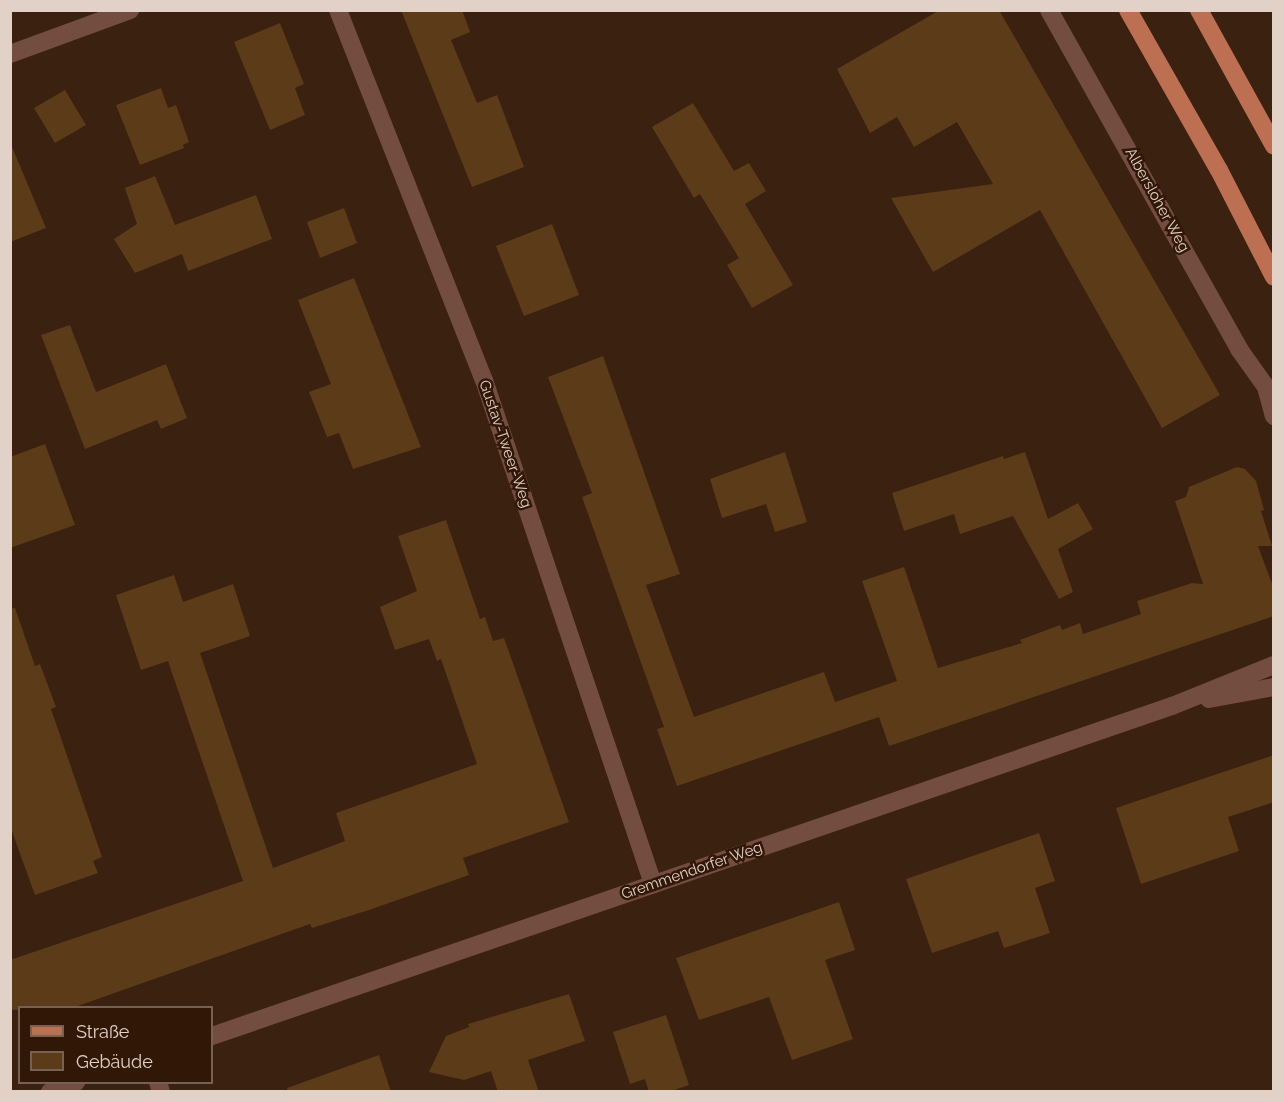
<!DOCTYPE html>
<meta charset="utf-8">
<style>
body{margin:0}
#map{position:relative;width:1284px;height:1102px;overflow:hidden;background:#3b2110;font-family:Raleway,sans-serif}
div>[style]{position:absolute}
[style*='--x']{left:calc(var(--x)*1px);top:calc(var(--y)*1px);width:calc(var(--w)*1px);rotate:calc(var(--a)*1deg)}
.building>*{inset:0;background:#5b3b18}
.minor>*{height:18px;margin:-9px;padding:0 9px;transform-origin:9px;border-radius:9px;background:#734d3f}
.major>*{height:18px;margin:-9px;padding:0 9px;transform-origin:9px;border-radius:9px;background:#bd6f52}
span{translate:-50% -50%;white-space:nowrap;text-align:center;line-height:1.15;-webkit-text-stroke:5px #301706;paint-order:stroke}
.street-label{font-size:15px;color:#e2d1c6}
.frame{position:absolute;inset:0;border:12px solid #e2d1c6;pointer-events:none}
.legend{position:absolute;left:18px;top:1006px;width:195px;height:78px;box-sizing:border-box;background:#301706;border:2px solid #776153;margin:0;padding:8px 10px;list-style:none;font-size:18px;color:#e2d1c6}
.legend li{display:flex;align-items:center;gap:12px;height:30px}
.legend b{width:30px;border:2px solid #776153}
</style>
<div id="map">
<div class="building">
<div style="clip-path:polygon(401px 10px,462px 10px,470px 32px,451px 40px,477px 103px,497px 95px,524px 167px,472px 187px)"></div>
<div style="clip-path:polygon(940px 10px,999px 10px,1220px 395px,1162px 428px,1040px 210px,933px 272px,891px 198px,993px 184px,957px 122px,914px 147px,897px 117px,870px 133px,837px 69px)"></div>
<div style="clip-path:polygon(280px 23px,304px 84px,295px 88px,305px 115px,270px 130px,234px 42px)"></div>
<div style="clip-path:polygon(161px 88px,168px 108px,176px 105px,189px 142px,183px 145px,184px 148px,140px 165px,116px 105px)"></div>
<div style="clip-path:polygon(65px 90px,86px 125px,55px 143px,34px 108px)"></div>
<div style="clip-path:polygon(693px 103px,734px 171px,749px 163px,766px 191px,745px 204px,793px 285px,752px 308px,727px 265px,739px 258px,700px 194px,694px 198px,652px 127px)"></div>
<div style="clip-path:polygon(10px 142px,46px 228px,10px 242px)"></div>
<div style="clip-path:polygon(155px 176px,175px 225px,256px 195px,272px 239px,188px 271px,182px 254px,135px 273px,114px 239px,137px 224px,125px 188px)"></div>
<div style="clip-path:polygon(344px 208px,357px 243px,320px 258px,307px 222px)"></div>
<div style="clip-path:polygon(552px 224px,579px 295px,524px 316px,496px 246px)"></div>
<div style="clip-path:polygon(354px 278px,421px 447px,353px 469px,339px 433px,327px 437px,309px 392px,331px 384px,298px 300px)"></div>
<div style="clip-path:polygon(70px 325px,96px 392px,166px 364px,187px 418px,161px 429px,157px 420px,85px 449px,41px 335px)"></div>
<div style="clip-path:polygon(603px 356px,680px 574px,646px 585px,694px 717px,824px 672px,835px 702px,897px 681px,862px 581px,904px 567px,938px 668px,1022px 643px,1020px 640px,1060px 625px,1062px 630px,1080px 623px,1083px 634px,1141px 614px,1137px 601px,1192px 583px,1203px 584px,1175px 501px,1186px 497px,1189px 487px,1237px 467px,1245px 469px,1256px 481px,1264px 510px,1261px 511px,1272px 546px,1258px 546px,1274px 589px,1274px 616px,889px 746px,879px 717px,677px 786px,657px 729px,664px 727px,582px 497px,592px 493px,548px 377px)"></div>
<div style="clip-path:polygon(45px 444px,75px 525px,10px 548px,10px 457px)"></div>
<div style="clip-path:polygon(785px 452px,807px 522px,775px 532px,766px 504px,722px 518px,710px 479px)"></div>
<div style="clip-path:polygon(1025px 452px,1048px 519px,1078px 503px,1093px 529px,1058px 549px,1073px 592px,1059px 599px,1013px 516px,960px 534px,954px 514px,904px 531px,892px 493px,1003px 456px,1004px 459px)"></div>
<div style="clip-path:polygon(446px 520px,480px 619px,485px 617px,493px 641px,504px 638px,569px 822px,463px 858px,469px 875px,369px 910px,312px 928px,310px 924px,72px 1008px,10px 1010px,10px 960px,243px 881px,168px 661px,141px 670px,116px 595px,174px 575px,183px 602px,233px 584px,250px 636px,200px 653px,273px 868px,345px 841px,336px 813px,477px 764px,441px 659px,437px 661px,429px 639px,395px 650px,380px 607px,417px 591px,398px 536px)"></div>
<div style="clip-path:polygon(15px 608px,35px 666px,40px 664px,56px 707px,51px 709px,102px 857px,93px 861px,98px 873px,35px 895px,10px 826px,10px 609px)"></div>
<div style="clip-path:polygon(1274px 755px,1274px 802px,1228px 817px,1239px 851px,1141px 884px,1116px 808px)"></div>
<div style="clip-path:polygon(1039px 833px,1055px 881px,1035px 888px,1050px 933px,1004px 948px,998px 931px,932px 953px,906px 879px)"></div>
<div style="clip-path:polygon(839px 902px,855px 950px,825px 960px,853px 1039px,792px 1060px,769px 997px,699px 1020px,676px 958px)"></div>
<div style="clip-path:polygon(569px 994px,585px 1041px,528px 1060px,539px 1092px,498px 1092px,491px 1071px,464px 1080px,429px 1072px,446px 1036px,469px 1027px,468px 1024px)"></div>
<div style="clip-path:polygon(666px 1015px,689px 1085px,668px 1092px,649px 1092px,645px 1079px,630px 1084px,613px 1032px)"></div>
<div style="clip-path:polygon(379px 1055px,391px 1092px,288px 1092px,287px 1088px)"></div>
</div>
<div class="minor">
<div style="--x:338;--y:10;--w:398;--a:68.5"></div>
<div style="--x:484;--y:380;--w:532;--a:71.46"></div>
<div style="--x:1049;--y:10;--w:389;--a:60.7"></div>
<div style="--x:1239;--y:349;--w:47;--a:54.6"></div>
<div style="--x:1266;--y:387;--w:30;--a:75"></div>
<div style="--x:10;--y:54;--w:128;--a:-20.1"></div>
<div style="--x:1209;--y:699;--w:66;--a:-10.5"></div>
<div style="--x:212;--y:1036;--w:1015;--a:-18.97"></div>
<div style="--x:1172;--y:706;--w:110;--a:-21.9"></div>
<div style="--x:158;--y:1082;--w:10;--a:73"></div>
<div style="--x:50;--y:1092;--w:28;--a:-21"></div>
</div>
<div class="major">
<div style="--x:1128;--y:10;--w:184;--a:60.4"></div>
<div style="--x:1219;--y:170;--w:120;--a:62.8"></div>
<div style="--x:1199;--y:10;--w:155;--a:61.1"></div>
</div>
<div class="street-label">
<span style="left:1157px;top:200px;rotate:61deg">Albersloher Weg</span>
<span style="left:505px;top:444px;rotate:71deg">Gustav-Tweer-Weg</span>
<span style="left:692px;top:871px;rotate:-19deg">Gremmendorfer Weg</span>
</div>
<div class="frame"></div>
<ul class="legend">
<li><b style="height:8px;background:#bd6f52"></b>Straße</li>
<li><b style="height:16px;background:#5b3b18"></b>Gebäude</li>
</ul>
</div>
